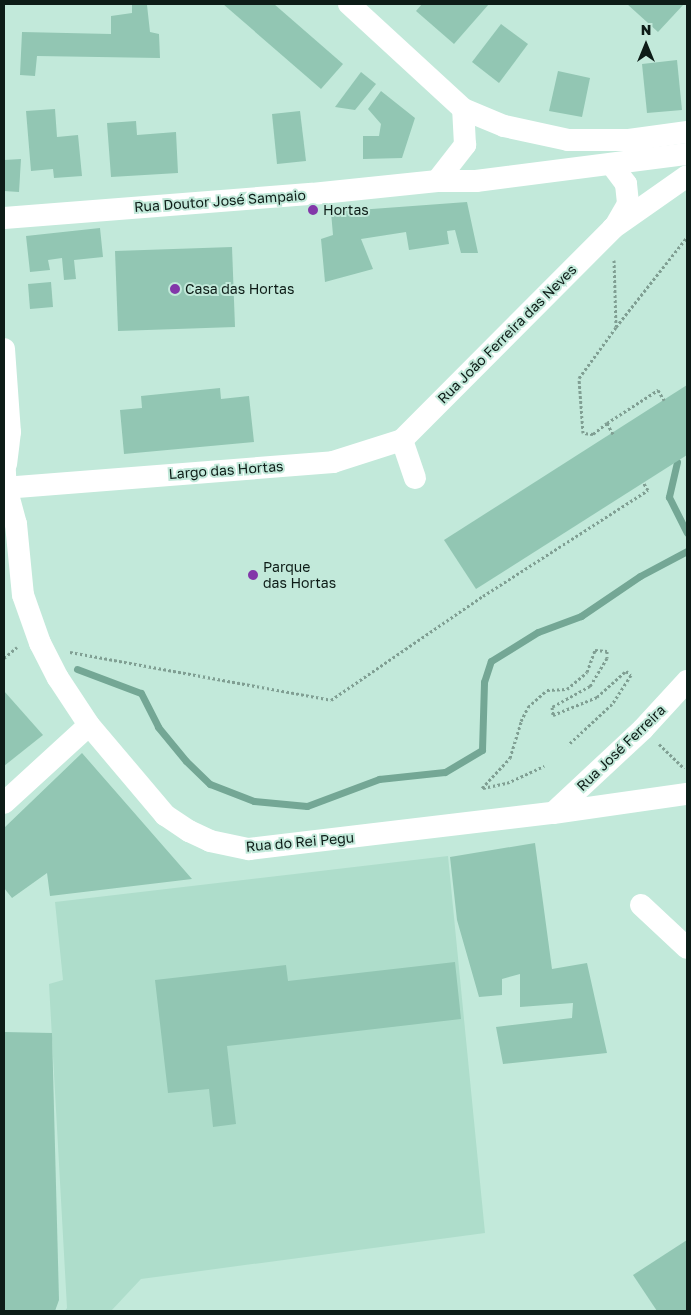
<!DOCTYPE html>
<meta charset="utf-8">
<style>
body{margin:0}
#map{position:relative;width:691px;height:1315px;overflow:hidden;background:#c2e9da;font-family:"Golos Text",sans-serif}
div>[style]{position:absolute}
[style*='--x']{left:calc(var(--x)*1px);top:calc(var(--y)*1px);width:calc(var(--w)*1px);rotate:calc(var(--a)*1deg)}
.built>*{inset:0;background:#aeddcb}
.stream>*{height:7px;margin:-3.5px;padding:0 3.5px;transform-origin:3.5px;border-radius:3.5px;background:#74a795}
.building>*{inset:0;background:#92c6b3}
.path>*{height:3px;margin-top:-1.5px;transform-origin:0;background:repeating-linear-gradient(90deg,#809f93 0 2.5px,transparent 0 5px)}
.minor>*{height:22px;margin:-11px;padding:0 11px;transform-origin:11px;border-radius:11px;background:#fff}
.dots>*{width:14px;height:14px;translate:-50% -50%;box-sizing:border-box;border:2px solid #c2e9da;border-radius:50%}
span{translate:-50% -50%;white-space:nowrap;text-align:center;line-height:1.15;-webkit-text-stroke:4px #c2e9da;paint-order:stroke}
.street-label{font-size:14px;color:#0d1c17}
.poi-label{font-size:14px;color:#0d1c17}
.left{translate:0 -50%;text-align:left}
.frame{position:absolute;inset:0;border:5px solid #0d1c17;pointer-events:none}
.north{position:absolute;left:621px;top:20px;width:50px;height:50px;-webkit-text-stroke:4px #c2e9da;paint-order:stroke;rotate:0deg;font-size:14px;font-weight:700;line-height:20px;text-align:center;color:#0d1c17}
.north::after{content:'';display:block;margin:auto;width:18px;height:22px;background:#0d1c17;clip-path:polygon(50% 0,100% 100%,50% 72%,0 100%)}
</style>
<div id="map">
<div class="built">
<div style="clip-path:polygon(448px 856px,485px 1233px,141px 1279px,111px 1311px,65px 1311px,67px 1308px,49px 984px,63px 980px,55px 902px)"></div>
</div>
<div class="stream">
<div style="--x:677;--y:462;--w:36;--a:103"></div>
<div style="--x:669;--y:497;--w:40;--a:63.4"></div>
<div style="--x:77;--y:669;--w:68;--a:20.6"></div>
<div style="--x:141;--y:693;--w:38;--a:63"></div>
<div style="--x:158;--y:727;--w:44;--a:50.5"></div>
<div style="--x:186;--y:761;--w:33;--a:44"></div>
<div style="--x:210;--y:784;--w:47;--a:21.1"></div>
<div style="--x:254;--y:801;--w:53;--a:5.4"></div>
<div style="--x:307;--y:806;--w:77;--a:-20.6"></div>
<div style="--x:379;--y:779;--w:66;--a:-6.1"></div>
<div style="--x:445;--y:772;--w:43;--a:-30.7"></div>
<div style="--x:482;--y:750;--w:68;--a:-88.3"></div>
<div style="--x:484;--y:682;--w:22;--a:-72"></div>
<div style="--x:491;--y:661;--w:55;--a:-31.7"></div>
<div style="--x:538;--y:632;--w:46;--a:-20.4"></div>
<div style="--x:581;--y:616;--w:71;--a:-34.1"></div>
<div style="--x:640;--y:576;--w:53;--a:-28"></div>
</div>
<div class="building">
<div style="clip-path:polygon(132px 4px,147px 5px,150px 32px,159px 34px,160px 58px,37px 56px,35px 76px,20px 75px,22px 32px,111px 34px,111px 16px,132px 13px)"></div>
<div style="clip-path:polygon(223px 4px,274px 4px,343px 64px,321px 89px)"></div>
<div style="clip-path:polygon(422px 4px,489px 4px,454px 44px,416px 11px)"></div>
<div style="clip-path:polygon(627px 4px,684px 4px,658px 32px)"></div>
<div style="clip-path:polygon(501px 24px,528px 44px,499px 83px,472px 62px)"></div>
<div style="clip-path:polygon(677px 60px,682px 110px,647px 113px,642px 64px)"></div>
<div style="clip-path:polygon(558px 71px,590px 78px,582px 117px,549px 111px)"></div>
<div style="clip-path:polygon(361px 72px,376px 84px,355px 110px,335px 107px)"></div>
<div style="clip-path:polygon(381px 91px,415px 118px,402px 158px,363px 159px,363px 136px,379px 136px,381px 124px,368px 109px)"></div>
<div style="clip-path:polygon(55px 109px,57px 137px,78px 135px,82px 176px,54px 178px,53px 169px,31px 171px,26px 111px)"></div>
<div style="clip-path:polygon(300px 111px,306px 161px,277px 164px,272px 114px)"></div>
<div style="clip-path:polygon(136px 121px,137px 135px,176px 132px,178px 173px,111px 177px,107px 123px)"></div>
<div style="clip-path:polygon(21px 159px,19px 192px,4px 191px,4px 160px)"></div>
<div style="clip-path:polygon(467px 202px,478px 253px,461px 253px,455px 230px,447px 231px,449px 244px,409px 250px,406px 232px,361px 239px,373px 269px,325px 282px,321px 239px,333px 235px,331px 212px)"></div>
<div style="clip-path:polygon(100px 228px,103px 257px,74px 260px,76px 279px,64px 280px,62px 258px,48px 260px,50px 270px,30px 272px,26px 236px)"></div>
<div style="clip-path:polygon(232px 247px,235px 327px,118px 331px,115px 251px)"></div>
<div style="clip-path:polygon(51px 282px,53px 307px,30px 309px,28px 284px)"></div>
<div style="clip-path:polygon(687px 385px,687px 455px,476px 589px,444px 540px)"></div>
<div style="clip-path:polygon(220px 388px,221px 399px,249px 396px,254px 442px,124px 454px,120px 410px,142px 408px,141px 396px)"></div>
<div style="clip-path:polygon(4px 691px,43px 735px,4px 766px)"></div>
<div style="clip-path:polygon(82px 753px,192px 879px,50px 896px,47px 873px,12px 898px,4px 888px,4px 828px)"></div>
<div style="clip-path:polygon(535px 843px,552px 969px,587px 963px,607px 1053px,503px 1064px,496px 1027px,572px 1018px,573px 1003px,520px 1007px,520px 974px,502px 979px,502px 995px,479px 997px,457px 920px,450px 857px)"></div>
<div style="clip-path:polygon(455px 962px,461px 1019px,227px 1046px,236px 1124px,213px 1127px,209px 1089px,168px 1093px,155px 980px,286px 965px,288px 981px)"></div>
<div style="clip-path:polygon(4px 1032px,52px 1033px,59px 1300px,55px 1311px,4px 1311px)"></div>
<div style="clip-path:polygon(687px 1240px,687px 1311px,657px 1311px,633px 1275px)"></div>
</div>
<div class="path">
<div style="--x:614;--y:260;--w:67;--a:88.3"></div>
<div style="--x:616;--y:327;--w:115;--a:-51.7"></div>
<div style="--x:607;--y:423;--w:18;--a:142"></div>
<div style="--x:593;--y:434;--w:10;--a:-174"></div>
<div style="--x:583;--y:433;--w:55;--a:-94.2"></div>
<div style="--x:579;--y:378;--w:63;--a:-54"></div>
<div style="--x:613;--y:434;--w:13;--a:-119"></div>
<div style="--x:607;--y:423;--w:61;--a:-32.9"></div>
<div style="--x:658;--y:390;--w:12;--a:59"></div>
<div style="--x:70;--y:652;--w:265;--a:10.4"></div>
<div style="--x:331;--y:700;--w:184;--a:-34.4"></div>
<div style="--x:483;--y:596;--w:196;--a:-32.7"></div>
<div style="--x:648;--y:490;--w:9;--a:-122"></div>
<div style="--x:4;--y:658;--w:17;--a:-40"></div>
<div style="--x:659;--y:744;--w:35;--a:44"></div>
<div style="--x:482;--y:788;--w:41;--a:-47"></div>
<div style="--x:510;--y:758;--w:39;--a:-73"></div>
<div style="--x:521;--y:721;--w:16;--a:-63"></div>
<div style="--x:528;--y:707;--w:25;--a:-42"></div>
<div style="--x:547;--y:690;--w:20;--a:-3"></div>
<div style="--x:567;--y:689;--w:26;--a:-40"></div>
<div style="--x:587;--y:672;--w:23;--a:-70"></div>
<div style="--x:595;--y:650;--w:12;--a:5"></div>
<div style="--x:607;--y:651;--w:7;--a:90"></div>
<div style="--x:607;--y:658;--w:33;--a:121"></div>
<div style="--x:590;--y:686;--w:43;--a:151.1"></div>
<div style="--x:552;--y:707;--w:8;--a:83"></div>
<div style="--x:553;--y:715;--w:48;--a:-22.2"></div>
<div style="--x:597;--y:697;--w:39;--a:-42"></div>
<div style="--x:626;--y:671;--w:6;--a:39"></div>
<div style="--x:631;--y:675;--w:35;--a:123"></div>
<div style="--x:612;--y:704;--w:60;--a:137"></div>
<div style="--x:483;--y:788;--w:25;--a:-12"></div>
<div style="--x:507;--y:783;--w:41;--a:-24.7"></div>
</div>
<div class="minor">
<div style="--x:349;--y:4;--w:155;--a:42.6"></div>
<div style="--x:463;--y:109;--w:44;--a:22.5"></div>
<div style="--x:504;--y:126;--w:66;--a:12.3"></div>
<div style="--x:568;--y:140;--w:61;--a:0"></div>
<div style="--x:629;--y:140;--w:59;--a:-7.9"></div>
<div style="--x:611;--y:164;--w:25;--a:53"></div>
<div style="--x:626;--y:184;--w:20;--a:84"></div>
<div style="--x:628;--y:204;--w:24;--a:120"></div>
<div style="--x:437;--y:181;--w:46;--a:-52.1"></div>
<div style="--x:465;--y:145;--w:36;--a:-93"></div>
<div style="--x:4;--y:218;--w:309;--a:-4.5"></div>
<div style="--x:312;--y:194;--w:126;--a:-5.9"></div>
<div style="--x:437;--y:181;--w:39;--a:0"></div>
<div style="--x:476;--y:181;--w:213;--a:-7.3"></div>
<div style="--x:4;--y:349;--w:83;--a:85.9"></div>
<div style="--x:10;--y:432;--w:32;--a:97"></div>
<div style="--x:402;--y:440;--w:40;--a:71.1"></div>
<div style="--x:4;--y:454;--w:33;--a:87"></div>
<div style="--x:6;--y:487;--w:38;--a:75"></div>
<div style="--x:16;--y:524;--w:71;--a:84.4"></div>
<div style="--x:23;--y:595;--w:51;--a:70.5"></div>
<div style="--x:40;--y:643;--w:39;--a:63"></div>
<div style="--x:58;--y:678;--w:56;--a:56.6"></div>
<div style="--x:89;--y:725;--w:118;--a:49.8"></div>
<div style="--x:165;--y:815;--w:29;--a:34"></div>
<div style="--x:189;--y:831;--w:23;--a:25"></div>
<div style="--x:210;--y:841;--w:40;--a:12"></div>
<div style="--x:249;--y:849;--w:306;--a:-6.8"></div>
<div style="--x:553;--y:813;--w:135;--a:-8.1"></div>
<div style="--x:4;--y:488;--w:330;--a:-4.5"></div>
<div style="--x:333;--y:462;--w:72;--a:-17.7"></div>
<div style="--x:402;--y:440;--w:299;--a:-45.1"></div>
<div style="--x:613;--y:228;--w:90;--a:-35.1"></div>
<div style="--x:4;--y:803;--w:115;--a:-42.5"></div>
<div style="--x:553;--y:813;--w:123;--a:-43"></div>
<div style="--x:643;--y:729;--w:65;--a:-47.5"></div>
<div style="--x:641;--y:905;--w:63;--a:43.1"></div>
</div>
<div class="dots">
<div style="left:313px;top:210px;background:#8237a9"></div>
<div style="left:175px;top:289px;background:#8237a9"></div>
<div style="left:253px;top:575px;background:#8237a9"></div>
</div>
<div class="street-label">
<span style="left:220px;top:201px;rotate:-4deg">Rua Doutor José Sampaio</span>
<span style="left:507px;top:334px;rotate:-45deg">Rua João Ferreira das Neves</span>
<span style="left:226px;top:470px;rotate:-4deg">Largo das Hortas</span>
<span style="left:621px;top:748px;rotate:-44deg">Rua José Ferreira</span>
<span style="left:300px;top:842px;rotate:-5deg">Rua do Rei Pegu</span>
</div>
<div class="poi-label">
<span class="left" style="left:323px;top:210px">Hortas</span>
<span class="left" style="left:185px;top:289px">Casa das Hortas</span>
<span class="left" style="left:263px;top:575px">Parque<br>das Hortas</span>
</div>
<div class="frame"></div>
<div class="north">N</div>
</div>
